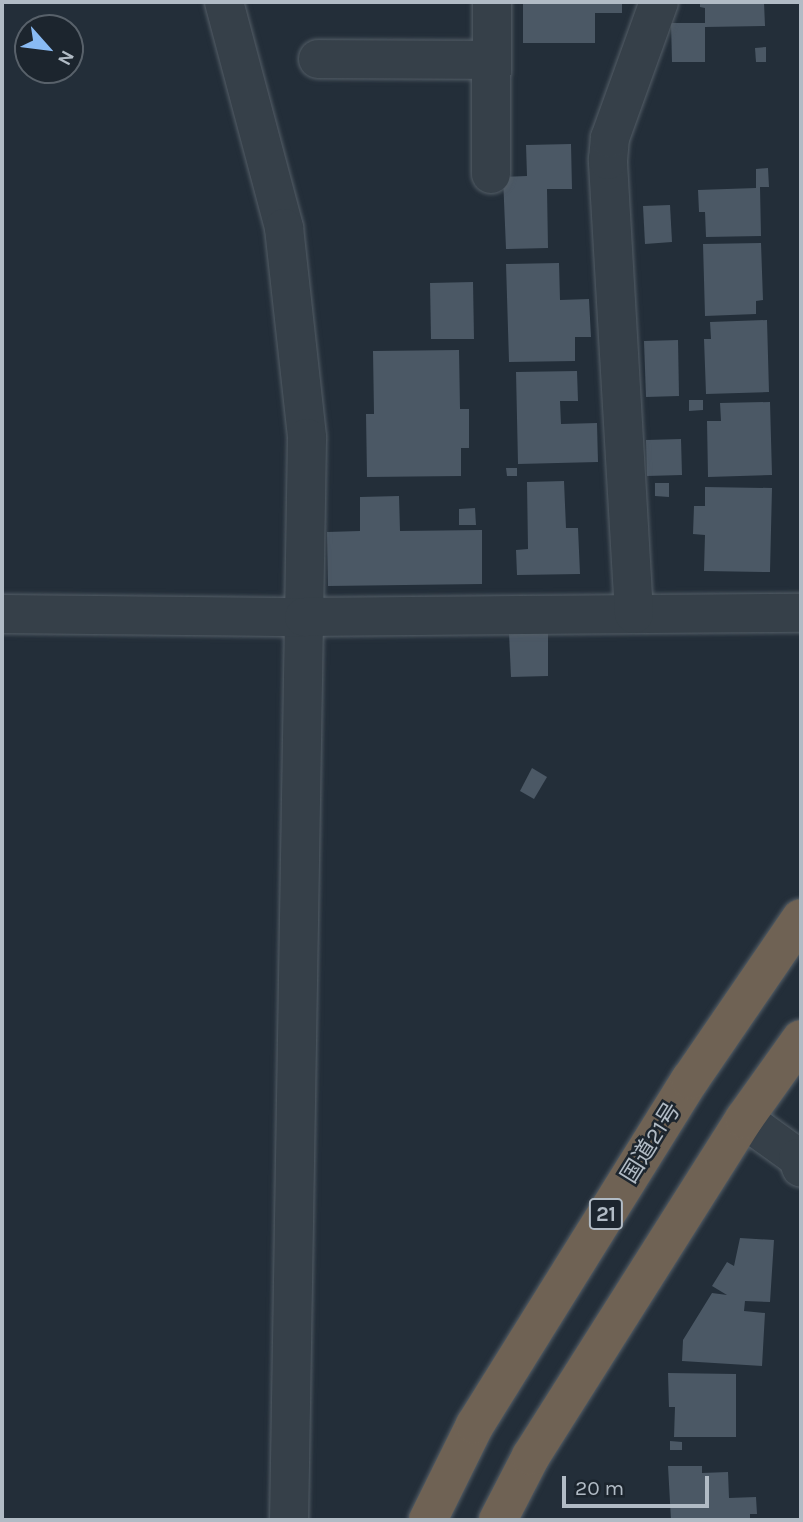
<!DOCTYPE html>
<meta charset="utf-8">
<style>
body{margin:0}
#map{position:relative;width:803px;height:1522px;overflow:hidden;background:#232e39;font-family:Karla,"Noto Sans JP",sans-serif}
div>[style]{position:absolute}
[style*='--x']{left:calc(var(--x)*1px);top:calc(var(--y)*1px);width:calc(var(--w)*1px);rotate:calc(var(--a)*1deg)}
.building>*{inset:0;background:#4b5865}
.roads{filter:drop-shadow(0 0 2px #545e67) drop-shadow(0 0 2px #545e67)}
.minor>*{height:38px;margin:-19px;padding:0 19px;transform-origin:19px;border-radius:19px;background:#364049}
.highway>*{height:38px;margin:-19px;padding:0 19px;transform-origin:19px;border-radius:19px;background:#6f6254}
span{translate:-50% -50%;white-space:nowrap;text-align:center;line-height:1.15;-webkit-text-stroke:5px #1c252e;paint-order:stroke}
.shield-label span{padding:2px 5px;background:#1c252e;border:2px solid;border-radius:5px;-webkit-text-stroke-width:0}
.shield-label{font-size:21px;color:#b1bbc5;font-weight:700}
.street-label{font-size:23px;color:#b1bbc5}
.frame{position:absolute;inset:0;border:4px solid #b1bbc5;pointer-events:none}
.north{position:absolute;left:14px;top:14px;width:70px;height:70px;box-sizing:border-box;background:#1c252e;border:2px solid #58616a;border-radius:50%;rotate:118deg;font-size:19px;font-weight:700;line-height:28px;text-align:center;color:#b1bbc5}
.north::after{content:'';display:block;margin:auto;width:24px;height:32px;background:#89baf3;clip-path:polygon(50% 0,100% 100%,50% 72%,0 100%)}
.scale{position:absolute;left:562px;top:1476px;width:147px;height:32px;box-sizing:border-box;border:4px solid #b1bbc5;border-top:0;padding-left:9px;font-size:21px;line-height:24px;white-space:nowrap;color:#b1bbc5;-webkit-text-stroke:5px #1c252e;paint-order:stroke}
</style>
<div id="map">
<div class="building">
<div style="clip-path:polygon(523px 2px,622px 2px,622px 13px,595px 13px,595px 43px,523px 43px)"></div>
<div style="clip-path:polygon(700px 2px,764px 2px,765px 26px,705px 27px,705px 62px,672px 62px,671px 23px,705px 23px,705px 8px,700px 7px)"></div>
<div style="clip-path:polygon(766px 47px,766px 62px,756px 62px,755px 48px)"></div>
<div style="clip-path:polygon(571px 144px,572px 189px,547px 189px,548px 248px,506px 249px,503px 177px,527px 176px,526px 145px)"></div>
<div style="clip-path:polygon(768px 168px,769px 187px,760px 187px,761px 236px,706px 237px,705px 212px,699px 212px,698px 190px,756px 188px,756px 169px)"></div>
<div style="clip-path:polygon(670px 205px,672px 242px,645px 244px,643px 206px)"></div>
<div style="clip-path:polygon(761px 243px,763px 300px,756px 301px,756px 314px,705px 316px,703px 244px)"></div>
<div style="clip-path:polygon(559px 263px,560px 300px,589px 299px,591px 337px,575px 337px,575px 361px,509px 362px,506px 264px)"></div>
<div style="clip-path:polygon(473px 282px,474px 339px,431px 339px,430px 283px)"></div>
<div style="clip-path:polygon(767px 320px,769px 392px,706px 394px,704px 339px,711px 339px,710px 322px)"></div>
<div style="clip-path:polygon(678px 340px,679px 396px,646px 397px,644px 341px)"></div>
<div style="clip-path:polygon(459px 350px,460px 409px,469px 409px,469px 448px,461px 448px,461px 476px,367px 477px,366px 414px,374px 414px,373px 351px)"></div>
<div style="clip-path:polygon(577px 371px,578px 401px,560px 401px,561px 424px,597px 423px,598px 462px,518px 464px,516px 372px)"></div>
<div style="clip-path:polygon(689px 400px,703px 400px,703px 410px,689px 411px)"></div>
<div style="clip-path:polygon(770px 402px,772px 475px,708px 477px,707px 421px,721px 421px,720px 403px)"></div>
<div style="clip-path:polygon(681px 439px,682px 475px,647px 476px,646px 440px)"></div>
<div style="clip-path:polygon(506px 468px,517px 468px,517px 476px,507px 476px)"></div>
<div style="clip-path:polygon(564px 481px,566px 528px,578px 528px,580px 574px,517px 575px,516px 550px,528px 549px,527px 482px)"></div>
<div style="clip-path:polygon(655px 483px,669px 483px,669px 497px,655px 496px)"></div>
<div style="clip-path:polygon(705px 487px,772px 488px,770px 572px,704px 571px,705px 535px,693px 534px,694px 506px,705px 506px)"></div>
<div style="clip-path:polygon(399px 496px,400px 531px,482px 530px,482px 584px,328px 586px,327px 532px,360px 531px,360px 497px)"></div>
<div style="clip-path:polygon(475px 508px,476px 525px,459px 525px,459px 509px)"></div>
<div style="clip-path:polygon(548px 632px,548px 676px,511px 677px,509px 633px)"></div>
<div style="clip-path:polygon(532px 768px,547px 777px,534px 799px,520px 791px)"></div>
<div style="clip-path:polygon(740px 1238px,774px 1240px,770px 1302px,745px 1301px,744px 1311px,765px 1313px,762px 1366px,682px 1361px,683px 1340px,712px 1293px,727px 1295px,712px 1286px,727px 1262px,734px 1266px)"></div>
<div style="clip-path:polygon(668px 1373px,736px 1374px,736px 1437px,674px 1437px,675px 1407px,669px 1407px)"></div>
<div style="clip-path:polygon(670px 1441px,682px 1442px,682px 1450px,670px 1450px)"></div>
<div style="clip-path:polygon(668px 1466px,702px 1466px,702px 1473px,728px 1472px,729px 1498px,756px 1497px,757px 1514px,750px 1514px,750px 1520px,671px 1520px)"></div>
</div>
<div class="roads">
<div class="minor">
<div style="--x:224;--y:2;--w:234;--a:75.1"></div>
<div style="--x:284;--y:228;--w:211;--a:83.7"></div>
<div style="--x:307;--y:438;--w:1082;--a:90.95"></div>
<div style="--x:318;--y:59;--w:173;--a:0.3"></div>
<div style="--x:491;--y:174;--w:172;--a:-89.7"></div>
<div style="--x:2;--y:614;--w:302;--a:0.6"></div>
<div style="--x:304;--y:617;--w:497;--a:-0.5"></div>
<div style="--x:634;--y:614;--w:455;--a:-93.3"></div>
<div style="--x:608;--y:160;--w:22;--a:-85"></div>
<div style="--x:610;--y:138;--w:145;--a:-70.2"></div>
<div style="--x:744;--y:1119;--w:67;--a:35.8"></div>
<div style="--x:798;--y:1158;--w:10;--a:73"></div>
</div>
<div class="highway">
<div style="--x:428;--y:1520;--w:106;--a:-63.7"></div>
<div style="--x:475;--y:1425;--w:407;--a:-58.1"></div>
<div style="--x:690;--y:1080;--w:196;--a:-55.6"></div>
<div style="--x:498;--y:1520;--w:72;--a:-62.7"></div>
<div style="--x:531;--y:1456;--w:399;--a:-57.7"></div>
<div style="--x:744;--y:1119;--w:98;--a:-54.5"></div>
</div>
</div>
<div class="shield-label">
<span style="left:606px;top:1214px">21</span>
</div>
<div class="street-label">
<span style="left:651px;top:1143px;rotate:-58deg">国道21号</span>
</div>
<div class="frame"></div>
<div class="north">N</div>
<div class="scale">20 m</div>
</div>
